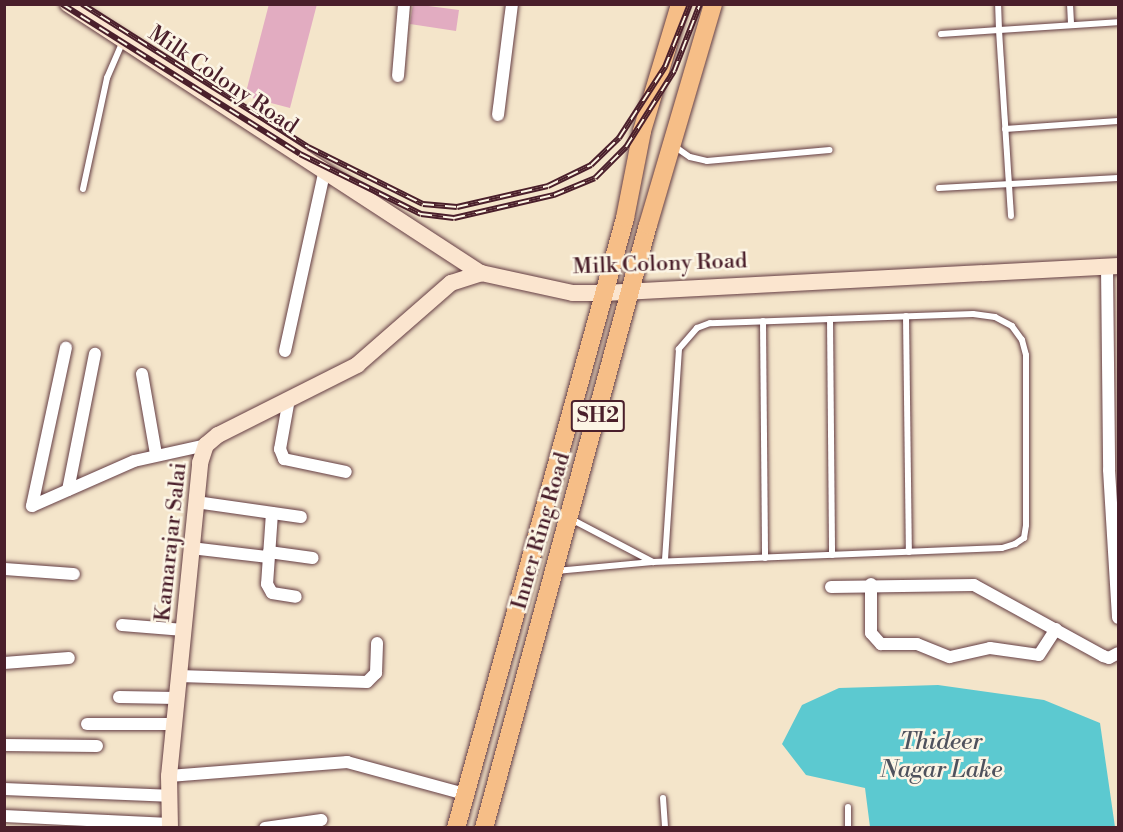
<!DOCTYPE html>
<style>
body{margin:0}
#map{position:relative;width:1123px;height:832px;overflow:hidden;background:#f4e5ca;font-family:"Libre Bodoni",serif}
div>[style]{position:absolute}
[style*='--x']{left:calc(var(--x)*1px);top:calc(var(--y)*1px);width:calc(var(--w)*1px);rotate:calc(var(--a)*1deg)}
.water>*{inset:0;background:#5cc9d0}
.building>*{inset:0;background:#e2acc1}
.roads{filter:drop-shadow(0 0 2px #643d43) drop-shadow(0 0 2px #643d43)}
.lane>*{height:6px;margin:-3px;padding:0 3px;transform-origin:3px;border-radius:3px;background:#fff}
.street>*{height:12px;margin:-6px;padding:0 6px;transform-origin:6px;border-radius:6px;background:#fff}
.secondary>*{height:16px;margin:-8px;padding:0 8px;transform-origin:8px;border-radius:8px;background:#fbe5cf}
.primary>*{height:18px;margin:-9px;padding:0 9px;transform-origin:9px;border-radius:9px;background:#f6be87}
.rail>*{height:6px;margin-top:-3px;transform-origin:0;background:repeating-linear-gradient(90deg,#fcf5e5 0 11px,#4a1f2b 0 22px);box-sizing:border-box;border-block:2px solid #4a1f2b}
span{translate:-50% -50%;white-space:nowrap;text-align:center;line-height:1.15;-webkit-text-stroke:5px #fcf5e5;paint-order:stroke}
.shield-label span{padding:2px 4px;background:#fcf5e5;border:2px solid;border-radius:4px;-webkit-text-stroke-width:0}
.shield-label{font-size:21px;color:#4a1f2b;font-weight:700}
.street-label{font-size:22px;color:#4a1f2b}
.water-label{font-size:24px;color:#4f525d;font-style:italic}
.frame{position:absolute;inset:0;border:6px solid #4a1f2b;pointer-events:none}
</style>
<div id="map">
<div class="water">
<div style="clip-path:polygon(938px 685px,1044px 700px,1100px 723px,1115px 827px,870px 827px,865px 788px,806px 775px,782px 744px,802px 705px,839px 688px)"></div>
</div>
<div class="building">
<div style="clip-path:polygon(269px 4px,317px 4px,290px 108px,245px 96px)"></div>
<div style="clip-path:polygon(413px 4px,459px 10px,456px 31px,410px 24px)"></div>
</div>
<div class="roads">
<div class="lane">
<div style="--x:1070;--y:4;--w:21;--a:87"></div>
<div style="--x:941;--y:34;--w:58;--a:-3.9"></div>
<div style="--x:999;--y:30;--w:26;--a:-92"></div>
<div style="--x:1005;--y:129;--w:113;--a:-4"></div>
<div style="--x:674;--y:146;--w:19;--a:35"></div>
<div style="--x:690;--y:157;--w:17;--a:13"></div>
<div style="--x:707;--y:161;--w:123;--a:-5.1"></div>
<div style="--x:939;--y:188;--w:179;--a:-3.2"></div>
<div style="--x:83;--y:189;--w:114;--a:-77.8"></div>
<div style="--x:107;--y:78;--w:40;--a:-66.6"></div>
<div style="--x:1011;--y:216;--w:186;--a:-93.7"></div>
<div style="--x:999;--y:30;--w:119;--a:-3.8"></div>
<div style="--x:906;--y:316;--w:236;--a:89.3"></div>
<div style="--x:830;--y:319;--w:236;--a:89.5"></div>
<div style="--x:763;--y:321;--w:237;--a:89.5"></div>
<div style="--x:571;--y:519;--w:93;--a:27.7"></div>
<div style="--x:556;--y:571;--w:97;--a:-5.3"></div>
<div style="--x:653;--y:562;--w:349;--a:-2.3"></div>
<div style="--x:1002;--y:548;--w:14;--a:-17"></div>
<div style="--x:1015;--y:544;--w:11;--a:-34"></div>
<div style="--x:1024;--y:538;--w:13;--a:-81"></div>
<div style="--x:1026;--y:525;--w:170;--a:-90"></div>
<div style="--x:1026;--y:355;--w:16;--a:-105"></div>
<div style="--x:1022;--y:340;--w:17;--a:-126"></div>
<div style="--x:1012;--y:326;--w:19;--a:-152"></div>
<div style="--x:995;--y:317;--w:22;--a:-172"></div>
<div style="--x:973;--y:314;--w:263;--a:178"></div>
<div style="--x:710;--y:323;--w:14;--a:159"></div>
<div style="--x:697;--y:328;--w:28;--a:131"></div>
<div style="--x:679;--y:349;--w:212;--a:93.8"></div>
<div style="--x:663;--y:798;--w:30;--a:86"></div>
<div style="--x:848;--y:807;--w:21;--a:90"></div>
</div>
<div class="street">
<div style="--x:398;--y:76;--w:72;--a:-85.2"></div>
<div style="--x:498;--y:115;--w:112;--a:-82.8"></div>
<div style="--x:1107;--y:267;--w:203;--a:89.4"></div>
<div style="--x:1109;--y:470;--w:148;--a:86.5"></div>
<div style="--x:285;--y:351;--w:181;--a:-77.6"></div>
<div style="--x:142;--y:374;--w:81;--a:80.1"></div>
<div style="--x:289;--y:399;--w:51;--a:100.2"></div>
<div style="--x:280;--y:449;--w:11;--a:68"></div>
<div style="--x:284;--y:459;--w:63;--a:11.8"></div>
<div style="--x:68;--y:490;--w:139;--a:-78.8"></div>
<div style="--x:196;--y:502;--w:106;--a:8.1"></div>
<div style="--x:32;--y:506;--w:111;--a:-23.8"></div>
<div style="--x:134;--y:461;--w:74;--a:-12.5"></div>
<div style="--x:32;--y:506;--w:162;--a:-77.9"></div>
<div style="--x:272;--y:513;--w:71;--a:94"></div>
<div style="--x:267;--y:584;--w:10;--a:61"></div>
<div style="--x:272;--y:593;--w:24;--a:9"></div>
<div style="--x:191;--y:548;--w:78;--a:6.7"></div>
<div style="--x:269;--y:552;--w:44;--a:7.8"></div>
<div style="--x:4;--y:569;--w:70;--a:4.1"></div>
<div style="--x:871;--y:584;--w:49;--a:90"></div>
<div style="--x:871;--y:633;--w:15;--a:48"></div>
<div style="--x:881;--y:644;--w:36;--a:0"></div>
<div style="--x:917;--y:644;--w:35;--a:22"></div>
<div style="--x:950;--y:657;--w:41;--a:-12.7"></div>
<div style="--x:990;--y:648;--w:49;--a:8.1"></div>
<div style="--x:1039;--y:655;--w:31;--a:-57"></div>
<div style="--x:831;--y:587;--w:143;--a:-0.8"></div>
<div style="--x:974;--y:585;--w:147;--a:28.8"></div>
<div style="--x:1103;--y:656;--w:6;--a:18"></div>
<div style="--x:1109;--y:658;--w:10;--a:-29"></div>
<div style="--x:122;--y:625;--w:62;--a:4.6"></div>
<div style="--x:4;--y:663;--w:65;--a:-4.4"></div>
<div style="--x:179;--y:676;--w:188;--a:1.8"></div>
<div style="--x:367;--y:682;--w:13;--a:-45"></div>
<div style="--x:376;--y:673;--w:30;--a:-88"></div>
<div style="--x:119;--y:697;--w:58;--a:1"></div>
<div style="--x:87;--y:724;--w:87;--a:0"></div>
<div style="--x:4;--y:745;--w:93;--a:0.6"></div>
<div style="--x:169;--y:776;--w:179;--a:-4.5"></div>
<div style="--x:347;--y:762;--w:122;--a:15.2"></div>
<div style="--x:4;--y:789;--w:164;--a:2.4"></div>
<div style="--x:4;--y:816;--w:166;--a:2.8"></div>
<div style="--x:265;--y:828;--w:57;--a:-8.1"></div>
</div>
<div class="secondary">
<div style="--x:68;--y:4;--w:493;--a:33.1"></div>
<div style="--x:481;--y:273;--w:94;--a:12.3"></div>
<div style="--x:573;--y:293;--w:31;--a:0"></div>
<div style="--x:604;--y:293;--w:515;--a:-3.01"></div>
<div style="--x:170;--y:828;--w:52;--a:-91.1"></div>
<div style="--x:169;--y:776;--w:315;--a:-84.3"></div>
<div style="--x:200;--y:463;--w:19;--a:-72"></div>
<div style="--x:206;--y:445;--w:16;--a:-40"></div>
<div style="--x:218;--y:435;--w:156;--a:-26.7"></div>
<div style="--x:357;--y:365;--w:125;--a:-41.1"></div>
<div style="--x:451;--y:283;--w:32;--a:-18"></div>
</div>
<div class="primary">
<div style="--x:456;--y:828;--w:633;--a:-74.51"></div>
<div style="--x:625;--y:218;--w:89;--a:-78.9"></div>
<div style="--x:642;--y:131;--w:133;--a:-73.3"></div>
<div style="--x:484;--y:828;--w:625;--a:-74.79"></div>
<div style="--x:648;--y:225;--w:230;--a:-73.6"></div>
</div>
</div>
<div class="rail">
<div style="--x:62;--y:4;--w:281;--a:32.2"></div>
<div style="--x:300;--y:154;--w:135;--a:26.4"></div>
<div style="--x:421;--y:214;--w:33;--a:7"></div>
<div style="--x:454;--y:218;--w:103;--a:-13"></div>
<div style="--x:554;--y:195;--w:44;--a:-22.5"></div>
<div style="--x:595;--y:178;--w:44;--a:-45"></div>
<div style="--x:626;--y:147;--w:90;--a:-57.7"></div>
<div style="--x:674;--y:71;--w:72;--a:-68.8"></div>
<div style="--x:82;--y:4;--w:267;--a:32.3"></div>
<div style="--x:308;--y:147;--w:128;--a:26.4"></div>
<div style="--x:423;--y:204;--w:34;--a:5"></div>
<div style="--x:457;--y:207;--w:93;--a:-13"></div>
<div style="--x:548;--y:186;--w:48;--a:-26"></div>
<div style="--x:591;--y:165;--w:39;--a:-44"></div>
<div style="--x:619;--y:138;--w:85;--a:-57.1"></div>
<div style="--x:665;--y:67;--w:68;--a:-68.4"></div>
</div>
<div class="shield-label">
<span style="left:598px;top:416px">SH2</span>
</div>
<div class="street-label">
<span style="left:223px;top:80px;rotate:34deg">Milk Colony Road</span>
<span style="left:660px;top:264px;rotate:-2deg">Milk Colony Road</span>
<span style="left:541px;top:531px;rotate:-74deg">Inner Ring Road</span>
<span style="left:171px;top:542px;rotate:-84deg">Kamarajar Salai</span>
</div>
<div class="water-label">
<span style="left:941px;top:757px">Thideer<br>Nagar Lake</span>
</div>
<div class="frame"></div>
</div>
